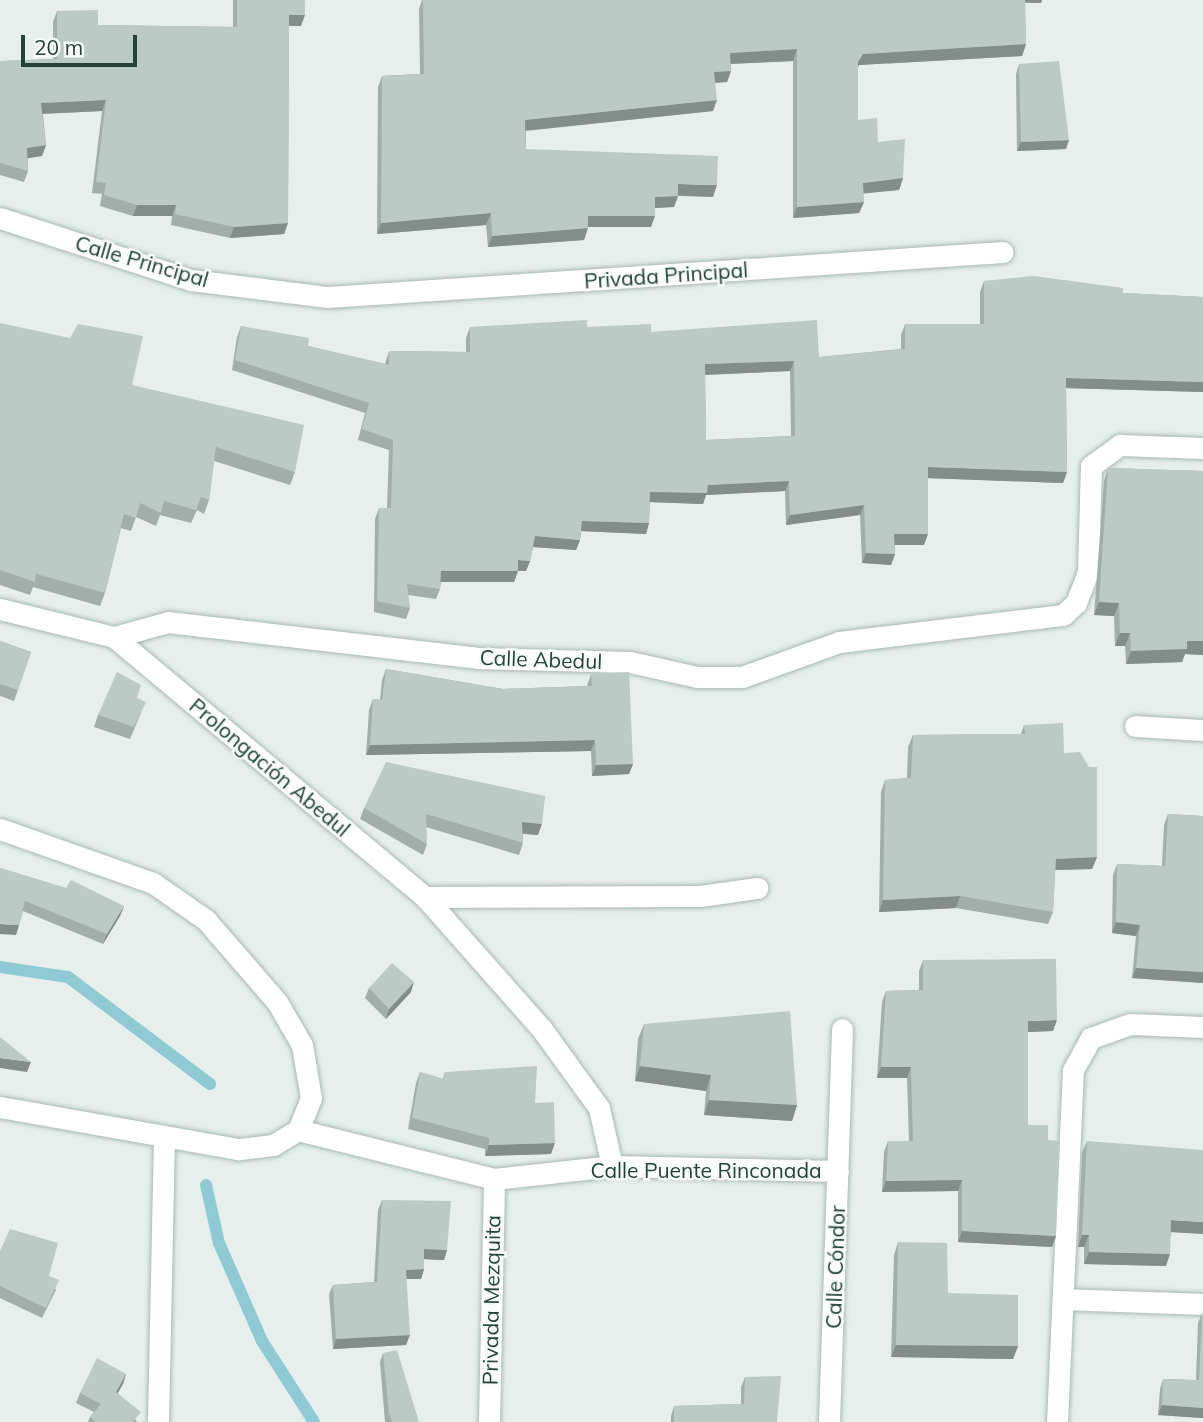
<!DOCTYPE html>
<meta charset="utf-8">
<style>
body{margin:0}
#map{position:relative;width:1203px;height:1422px;overflow:hidden;background:#e6efeb;font-family:Mulish,sans-serif}
div>[style]{position:absolute}
[style*='--x']{left:calc(var(--x)*1px);top:calc(var(--y)*1px);width:calc(var(--w)*1px);rotate:calc(var(--a)*1deg)}
.stream>*{height:12px;margin:-6px;padding:0 6px;transform-origin:6px;border-radius:6px;background:#8ec9d4}
.roads{filter:drop-shadow(0 0 2px #a8b8b2) drop-shadow(0 0 2px #a8b8b2)}
.minor>*{height:21px;margin:-10.5px;padding:0 10.5px;transform-origin:10.5px;border-radius:10.5px;background:#fff}
.tertiary>*{height:21px;margin:-10.5px;padding:0 10.5px;transform-origin:10.5px;border-radius:10.5px;background:#fff}
.wall>*{inset:0;background:#a1aea9}
.shaded-wall>*{inset:0;background:#838d89}
.building>*{inset:0;background:#bbcac4}
span{translate:-50% -50%;white-space:nowrap;text-align:center;line-height:1.15;-webkit-text-stroke:5px #f7fbf9;paint-order:stroke}
.street-label{font-size:21px;color:#24423a}
.scale{position:absolute;left:21px;top:35px;width:116px;height:32px;box-sizing:border-box;border:4px solid #24423a;border-top:0;padding-left:9px;font-size:21px;line-height:24px;white-space:nowrap;color:#24423a;-webkit-text-stroke:5px #f7fbf9;paint-order:stroke}
</style>
<div id="map">
<div class="stream">
<div style="--x:0;--y:967;--w:69;--a:8.4"></div>
<div style="--x:68;--y:977;--w:178;--a:37"></div>
<div style="--x:206;--y:1185;--w:59;--a:77.4"></div>
<div style="--x:219;--y:1243;--w:107;--a:66.3"></div>
<div style="--x:262;--y:1341;--w:96;--a:57.3"></div>
</div>
<div class="roads">
<div class="minor">
<div style="--x:0;--y:218;--w:201;--a:18"></div>
<div style="--x:191;--y:280;--w:138;--a:7.1"></div>
<div style="--x:328;--y:297;--w:676;--a:-3.81"></div>
<div style="--x:0;--y:609;--w:117;--a:13.8"></div>
<div style="--x:114;--y:637;--w:56;--a:-15.5"></div>
<div style="--x:168;--y:622;--w:311;--a:6.6"></div>
<div style="--x:477;--y:658;--w:153;--a:1.5"></div>
<div style="--x:630;--y:662;--w:69;--a:12.6"></div>
<div style="--x:697;--y:677;--w:45;--a:0"></div>
<div style="--x:742;--y:677;--w:103;--a:-19.8"></div>
<div style="--x:839;--y:642;--w:226;--a:-6.9"></div>
<div style="--x:1063;--y:615;--w:18;--a:-43"></div>
<div style="--x:1076;--y:603;--w:33;--a:-69"></div>
<div style="--x:1088;--y:572;--w:106;--a:-88.4"></div>
<div style="--x:1091;--y:466;--w:36;--a:-36"></div>
<div style="--x:1120;--y:445;--w:83;--a:2.1"></div>
<div style="--x:114;--y:637;--w:405;--a:39.9"></div>
<div style="--x:425;--y:897;--w:175;--a:48.5"></div>
<div style="--x:541;--y:1028;--w:99;--a:54.1"></div>
<div style="--x:599;--y:1108;--w:59;--a:77.4"></div>
<div style="--x:1135;--y:726;--w:68;--a:3.4"></div>
<div style="--x:425;--y:897;--w:275;--a:-0.2"></div>
<div style="--x:700;--y:896;--w:58;--a:-8"></div>
<div style="--x:298;--y:1130;--w:202;--a:14"></div>
<div style="--x:494;--y:1179;--w:119;--a:-6.3"></div>
<div style="--x:612;--y:1166;--w:226;--a:1.3"></div>
<div style="--x:1063;--y:1299;--w:140;--a:2"></div>
<div style="--x:158;--y:1422;--w:285;--a:-88.8"></div>
<div style="--x:489;--y:1422;--w:243;--a:-88.8"></div>
<div style="--x:829;--y:1422;--w:393;--a:-88.1"></div>
<div style="--x:1057;--y:1422;--w:352;--a:-87.4"></div>
<div style="--x:1073;--y:1070;--w:37;--a:-61"></div>
<div style="--x:1091;--y:1038;--w:41;--a:-19.7"></div>
<div style="--x:1130;--y:1024;--w:73;--a:2.4"></div>
</div>
<div class="tertiary">
<div style="--x:0;--y:829;--w:162;--a:19.4"></div>
<div style="--x:153;--y:883;--w:65;--a:34.9"></div>
<div style="--x:206;--y:920;--w:108;--a:49.1"></div>
<div style="--x:277;--y:1002;--w:50;--a:59.8"></div>
<div style="--x:302;--y:1045;--w:54;--a:80.4"></div>
<div style="--x:311;--y:1098;--w:35;--a:112"></div>
<div style="--x:298;--y:1130;--w:29;--a:149"></div>
<div style="--x:273;--y:1145;--w:35;--a:173"></div>
<div style="--x:238;--y:1149;--w:242;--a:-170"></div>
</div>
</div>
<div class="wall">
<div style="clip-path:polygon(233px 0,305px 0,301px 26px,289px 26px,288px 223px,284px 234px,230px 238px,171px 225px,172px 216px,133px 216px,100px 206px,102px 194px,92px 193px,102px 111px,43px 114px,46px 145px,42px 156px,28px 158px,28px 171px,24px 182px,0 175px,0 61px,53px 59px,53px 22px,57px 11px,98px 25px,233px 27px)"></div>
<div style="clip-path:polygon(422px 0,1042px 0,1041px 3px,1025px 3px,1026px 44px,1022px 56px,859px 65px,858px 67px,858px 120px,878px 142px,903px 178px,899px 190px,863px 193px,864px 202px,859px 213px,793px 218px,793px 61px,731px 64px,731px 71px,727px 82px,715px 83px,713px 111px,526px 131px,526px 149px,713px 197px,678px 196px,674px 207px,655px 208px,651px 227px,588px 227px,584px 240px,488px 247px,486px 225px,377px 234px,378px 87px,382px 76px,420px 74px,419px 9px)"></div>
<div style="clip-path:polygon(1019px 64px,1066px 149px,1017px 151px,1016px 74px)"></div>
<div style="clip-path:polygon(evenodd,984px 281px,1123px 293px,1203px 297px,1203px 392px,1066px 388px,1067px 472px,1063px 483px,928px 478px,924px 545px,895px 545px,895px 554px,891px 565px,862px 563px,860px 515px,786px 525px,785px 491px,706px 495px,703px 504px,650px 502px,649px 523px,646px 534px,581px 531px,580px 540px,576px 550px,533px 547px,530px 561px,526px 571px,518px 571px,514px 582px,441px 582px,440px 589px,436px 599px,408px 595px,410px 608px,406px 619px,374px 612px,375px 519px,379px 508px,387px 508px,389px 450px,358px 440px,365px 413px,232px 370px,237px 337px,241px 326px,308px 346px,385px 364px,389px 351px,466px 352px,466px 338px,470px 327px,587px 327px,651px 332px,819px 357px,901px 349px,901px 335px,905px 324px,980px 324px,980px 292px,984px 281px,790px 371px,791px 436px,706px 440px,705px 375px,790px 371px)"></div>
<div style="clip-path:polygon(0 323px,132px 385px,295px 472px,290px 485px,214px 461px,209px 500px,204px 514px,197px 510px,191px 523px,160px 515px,156px 526px,136px 517px,131px 531px,121px 528px,105px 593px,100px 606px,33px 587px,30px 595px,0 585px)"></div>
<div style="clip-path:polygon(1108px 468px,1203px 471px,1203px 655px,1185px 654px,1182px 662px,1126px 664px,1125px 646px,1115px 646px,1114px 616px,1094px 615px,1104px 481px)"></div>
<div style="clip-path:polygon(0 641px,31px 652px,14px 701px,0 696px)"></div>
<div style="clip-path:polygon(386px 669px,503px 689px,587px 686px,591px 674px,633px 764px,629px 774px,592px 776px,591px 751px,366px 755px,369px 710px,373px 699px,380px 700px,382px 680px)"></div>
<div style="clip-path:polygon(137px 698px,141px 713px,130px 739px,94px 727px,98px 715px)"></div>
<div style="clip-path:polygon(1024px 725px,1064px 753px,1097px 857px,1092px 869px,1055px 870px,1053px 912px,1048px 924px,956px 908px,879px 912px,881px 792px,885px 780px,907px 778px,908px 747px,913px 735px,1021px 734px)"></div>
<div style="clip-path:polygon(545px 796px,538px 835px,523px 834px,523px 843px,519px 855px,426px 827px,427px 844px,423px 855px,360px 819px,364px 808px)"></div>
<div style="clip-path:polygon(1168px 814px,1203px 816px,1203px 983px,1132px 978px,1136px 936px,1112px 933px,1113px 875px,1117px 864px,1162px 866px,1164px 825px)"></div>
<div style="clip-path:polygon(0 868px,124px 906px,120px 916px,103px 944px,23px 911px,16px 935px)"></div>
<div style="clip-path:polygon(923px 960px,1053px 1031px,1028px 1032px,1028px 1125px,1048px 1140px,1056px 1236px,1052px 1247px,958px 1242px,958px 1191px,882px 1192px,884px 1152px,888px 1141px,909px 1141px,907px 1078px,877px 1078px,882px 1002px,886px 991px,919px 990px,919px 971px)"></div>
<div style="clip-path:polygon(369px 988px,411px 992px,386px 1019px,365px 998px)"></div>
<div style="clip-path:polygon(644px 1024px,797px 1105px,792px 1121px,704px 1115px,706px 1091px,635px 1081px,638px 1039px)"></div>
<div style="clip-path:polygon(420px 1072px,443px 1079px,445px 1072px,535px 1103px,551px 1154px,485px 1156px,485px 1149px,408px 1129px,416px 1083px)"></div>
<div style="clip-path:polygon(1087px 1141px,1171px 1232px,1166px 1266px,1084px 1264px,1084px 1247px,1078px 1247px,1082px 1153px)"></div>
<div style="clip-path:polygon(382px 1200px,447px 1250px,444px 1260px,424px 1259px,424px 1269px,421px 1279px,406px 1279px,406px 1345px,333px 1349px,329px 1294px,333px 1285px,374px 1282px,378px 1210px)"></div>
<div style="clip-path:polygon(898px 1242px,948px 1293px,1018px 1346px,1013px 1359px,891px 1357px,894px 1255px)"></div>
<div style="clip-path:polygon(0 1251px,49px 1276px,56px 1290px,42px 1318px,0 1298px)"></div>
<div style="clip-path:polygon(1202px 1313px,1203px 1314px,1203px 1418px,1158px 1415px,1160px 1389px,1163px 1379px,1196px 1380px,1198px 1323px)"></div>
<div style="clip-path:polygon(383px 1353px,419px 1422px,385px 1422px,380px 1362px)"></div>
<div style="clip-path:polygon(126px 1374px,123px 1384px,118px 1393px,137px 1422px,88px 1422px,90px 1417px,94px 1412px,76px 1403px,80px 1393px)"></div>
<div style="clip-path:polygon(745px 1377px,777px 1422px,671px 1422px,671px 1416px,674px 1406px,741px 1404px,741px 1387px)"></div>
</div>
<div class="shaded-wall">
<div style="clip-path:polygon(1022px 0,1042px 0,1041px 3px,1021px 2px)"></div>
<div style="clip-path:polygon(289px 15px,305px 15px,301px 26px,285px 26px)"></div>
<div style="clip-path:polygon(1026px 44px,1022px 56px,859px 65px,854px 73px,858px 62px,863px 54px)"></div>
<div style="clip-path:polygon(797px 49px,793px 61px,726px 64px,730px 53px)"></div>
<div style="clip-path:polygon(731px 71px,727px 82px,710px 83px,714px 72px)"></div>
<div style="clip-path:polygon(106px 100px,102px 111px,37px 114px,41px 103px)"></div>
<div style="clip-path:polygon(717px 100px,713px 111px,521px 131px,525px 120px)"></div>
<div style="clip-path:polygon(1069px 140px,1066px 149px,1017px 151px,1021px 142px)"></div>
<div style="clip-path:polygon(46px 145px,42px 156px,23px 159px,27px 148px)"></div>
<div style="clip-path:polygon(903px 178px,899px 190px,859px 194px,863px 183px)"></div>
<div style="clip-path:polygon(678px 184px,717px 185px,713px 197px,673px 195px)"></div>
<div style="clip-path:polygon(678px 196px,674px 207px,651px 208px,655px 197px)"></div>
<div style="clip-path:polygon(864px 202px,859px 213px,793px 218px,797px 207px)"></div>
<div style="clip-path:polygon(137px 205px,176px 205px,172px 216px,133px 216px)"></div>
<div style="clip-path:polygon(491px 213px,486px 225px,377px 234px,381px 223px)"></div>
<div style="clip-path:polygon(588px 216px,655px 216px,651px 227px,584px 227px)"></div>
<div style="clip-path:polygon(288px 223px,284px 234px,230px 238px,234px 227px)"></div>
<div style="clip-path:polygon(588px 228px,584px 240px,488px 247px,492px 236px)"></div>
<div style="clip-path:polygon(794px 361px,790px 371px,701px 375px,705px 364px)"></div>
<div style="clip-path:polygon(1066px 378px,1203px 382px,1203px 392px,1063px 388px)"></div>
<div style="clip-path:polygon(928px 467px,1067px 472px,1063px 483px,924px 478px)"></div>
<div style="clip-path:polygon(789px 481px,785px 491px,706px 495px,703px 504px,647px 502px,650px 492px,708px 485px)"></div>
<div style="clip-path:polygon(864px 505px,860px 515px,786px 525px,790px 515px)"></div>
<div style="clip-path:polygon(582px 521px,649px 523px,646px 534px,578px 531px)"></div>
<div style="clip-path:polygon(894px 534px,928px 534px,924px 545px,890px 545px)"></div>
<div style="clip-path:polygon(535px 536px,580px 540px,576px 550px,531px 547px)"></div>
<div style="clip-path:polygon(866px 553px,895px 554px,891px 565px,862px 563px)"></div>
<div style="clip-path:polygon(518px 560px,530px 561px,526px 571px,515px 571px)"></div>
<div style="clip-path:polygon(441px 571px,518px 571px,514px 582px,437px 582px)"></div>
<div style="clip-path:polygon(1099px 602px,1119px 603px,1114px 616px,1094px 615px)"></div>
<div style="clip-path:polygon(1120px 633px,1130px 633px,1125px 646px,1115px 646px)"></div>
<div style="clip-path:polygon(1187px 641px,1203px 641px,1203px 655px,1185px 654px,1182px 662px,1126px 664px,1131px 651px)"></div>
<div style="clip-path:polygon(595px 740px,591px 751px,366px 755px,370px 745px)"></div>
<div style="clip-path:polygon(633px 764px,629px 774px,592px 776px,596px 765px)"></div>
<div style="clip-path:polygon(522px 822px,542px 824px,538px 835px,518px 833px)"></div>
<div style="clip-path:polygon(1097px 857px,1092px 869px,1051px 870px,1056px 859px)"></div>
<div style="clip-path:polygon(960px 896px,956px 908px,879px 912px,883px 900px)"></div>
<div style="clip-path:polygon(124px 906px,120px 916px,103px 944px,107px 934px)"></div>
<div style="clip-path:polygon(1116px 922px,1140px 925px,1136px 936px,1112px 933px)"></div>
<div style="clip-path:polygon(0 924px,19px 925px,16px 935px,0 934px)"></div>
<div style="clip-path:polygon(1136px 968px,1203px 972px,1203px 983px,1132px 978px)"></div>
<div style="clip-path:polygon(414px 982px,411px 992px,386px 1019px,389px 1009px)"></div>
<div style="clip-path:polygon(1057px 1020px,1053px 1031px,1024px 1032px,1028px 1021px)"></div>
<div style="clip-path:polygon(0 1058px,31px 1062px,27px 1072px,0 1068px)"></div>
<div style="clip-path:polygon(640px 1066px,711px 1075px,706px 1091px,635px 1081px)"></div>
<div style="clip-path:polygon(881px 1067px,911px 1067px,907px 1078px,877px 1078px)"></div>
<div style="clip-path:polygon(709px 1100px,797px 1105px,792px 1121px,704px 1115px)"></div>
<div style="clip-path:polygon(555px 1143px,551px 1154px,485px 1156px,489px 1145px)"></div>
<div style="clip-path:polygon(962px 1180px,958px 1191px,882px 1192px,886px 1181px)"></div>
<div style="clip-path:polygon(1171px 1220px,1203px 1222px,1203px 1234px,1167px 1232px)"></div>
<div style="clip-path:polygon(962px 1231px,1056px 1236px,1052px 1247px,958px 1242px)"></div>
<div style="clip-path:polygon(1082px 1235px,1089px 1235px,1084px 1247px,1078px 1247px)"></div>
<div style="clip-path:polygon(424px 1249px,447px 1250px,444px 1260px,421px 1259px)"></div>
<div style="clip-path:polygon(1089px 1252px,1170px 1254px,1166px 1266px,1084px 1264px)"></div>
<div style="clip-path:polygon(424px 1269px,421px 1279px,402px 1279px,406px 1270px)"></div>
<div style="clip-path:polygon(410px 1335px,406px 1345px,333px 1349px,336px 1339px)"></div>
<div style="clip-path:polygon(896px 1345px,1018px 1346px,1013px 1359px,891px 1357px)"></div>
<div style="clip-path:polygon(126px 1374px,123px 1384px,112px 1402px,116px 1392px)"></div>
<div style="clip-path:polygon(1162px 1405px,1203px 1408px,1203px 1418px,1158px 1415px)"></div>
</div>
<div class="building">
<div style="clip-path:polygon(237px 0,305px 0,305px 15px,289px 15px,288px 223px,234px 227px,175px 214px,176px 205px,137px 205px,104px 195px,106px 183px,96px 182px,106px 100px,41px 103px,46px 145px,27px 148px,28px 171px,0 163px,0 61px,57px 59px,57px 11px,98px 10px,98px 25px,237px 27px)"></div>
<div style="clip-path:polygon(423px 0,1025px 0,1026px 44px,863px 54px,858px 62px,858px 120px,877px 118px,878px 142px,905px 139px,903px 178px,863px 183px,864px 202px,797px 207px,797px 49px,730px 53px,731px 71px,714px 72px,717px 100px,525px 120px,526px 149px,718px 156px,717px 185px,678px 184px,678px 196px,655px 197px,655px 216px,588px 216px,588px 228px,492px 236px,491px 213px,381px 223px,382px 76px,424px 74px)"></div>
<div style="clip-path:polygon(1059px 61px,1069px 140px,1021px 142px,1019px 64px)"></div>
<div style="clip-path:polygon(evenodd,1034px 276px,1123px 288px,1123px 293px,1203px 297px,1203px 382px,1066px 378px,1067px 472px,928px 467px,928px 534px,894px 534px,895px 554px,866px 553px,864px 505px,790px 515px,789px 481px,708px 485px,707px 493px,650px 492px,649px 523px,582px 521px,580px 540px,535px 536px,530px 561px,518px 560px,518px 571px,441px 571px,440px 589px,407px 584px,410px 608px,377px 601px,379px 508px,391px 508px,393px 440px,362px 429px,369px 403px,235px 360px,241px 326px,309px 338px,308px 346px,389px 365px,389px 351px,470px 352px,470px 327px,587px 320px,587px 327px,651px 324px,651px 332px,817px 320px,819px 357px,905px 349px,905px 324px,984px 324px,984px 281px,1034px 276px,794px 361px,795px 436px,706px 440px,705px 364px,794px 361px)"></div>
<div style="clip-path:polygon(0 323px,70px 338px,78px 324px,143px 336px,132px 385px,304px 425px,295px 472px,216px 447px,209px 500px,201px 497px,196px 510px,164px 501px,161px 513px,140px 503px,136px 518px,124px 514px,105px 593px,36px 574px,35px 582px,0 570px)"></div>
<div style="clip-path:polygon(1108px 468px,1203px 471px,1203px 641px,1187px 641px,1187px 649px,1131px 651px,1130px 633px,1120px 633px,1119px 603px,1099px 602px)"></div>
<div style="clip-path:polygon(0 641px,31px 652px,18px 690px,0 684px)"></div>
<div style="clip-path:polygon(386px 669px,503px 689px,592px 686px,591px 674px,629px 672px,633px 764px,596px 765px,595px 740px,370px 745px,373px 699px,382px 700px)"></div>
<div style="clip-path:polygon(117px 672px,141px 685px,137px 698px,146px 702px,134px 727px,98px 715px)"></div>
<div style="clip-path:polygon(1063px 723px,1064px 753px,1080px 752px,1089px 767px,1097px 767px,1097px 857px,1056px 859px,1053px 912px,960px 896px,883px 900px,885px 780px,911px 778px,913px 735px,1025px 734px,1024px 725px)"></div>
<div style="clip-path:polygon(386px 762px,545px 796px,542px 824px,522px 822px,523px 843px,426px 814px,427px 844px,364px 808px)"></div>
<div style="clip-path:polygon(1168px 814px,1203px 816px,1203px 972px,1136px 968px,1140px 925px,1116px 922px,1117px 864px,1165px 866px)"></div>
<div style="clip-path:polygon(0 868px,66px 888px,71px 880px,124px 906px,107px 934px,25px 901px,19px 925px,0 924px)"></div>
<div style="clip-path:polygon(1056px 959px,1057px 1020px,1028px 1021px,1028px 1125px,1048px 1125px,1048px 1140px,1060px 1141px,1056px 1236px,962px 1231px,962px 1180px,886px 1181px,888px 1141px,913px 1141px,911px 1067px,881px 1067px,886px 991px,923px 990px,923px 960px)"></div>
<div style="clip-path:polygon(392px 963px,414px 982px,389px 1009px,369px 988px)"></div>
<div style="clip-path:polygon(790px 1011px,797px 1105px,709px 1100px,711px 1075px,640px 1066px,644px 1024px)"></div>
<div style="clip-path:polygon(0 1037px,31px 1062px,0 1058px)"></div>
<div style="clip-path:polygon(537px 1066px,535px 1103px,554px 1102px,555px 1143px,489px 1145px,489px 1138px,412px 1118px,420px 1072px,444px 1080px,445px 1072px)"></div>
<div style="clip-path:polygon(1087px 1141px,1203px 1150px,1203px 1222px,1171px 1220px,1170px 1254px,1089px 1252px,1089px 1235px,1082px 1235px)"></div>
<div style="clip-path:polygon(382px 1200px,451px 1201px,447px 1250px,424px 1249px,424px 1269px,406px 1270px,410px 1335px,336px 1339px,333px 1285px,377px 1282px)"></div>
<div style="clip-path:polygon(10px 1229px,58px 1243px,49px 1276px,59px 1280px,46px 1308px,0 1286px,0 1251px)"></div>
<div style="clip-path:polygon(898px 1242px,947px 1243px,948px 1293px,1018px 1295px,1018px 1346px,896px 1345px)"></div>
<div style="clip-path:polygon(1202px 1313px,1203px 1314px,1203px 1408px,1162px 1405px,1163px 1379px,1199px 1380px)"></div>
<div style="clip-path:polygon(397px 1350px,419px 1422px,392px 1422px,389px 1413px,383px 1353px)"></div>
<div style="clip-path:polygon(97px 1358px,126px 1374px,116px 1392px,141px 1412px,133px 1422px,96px 1422px,90px 1417px,101px 1404px,80px 1393px)"></div>
<div style="clip-path:polygon(781px 1376px,777px 1422px,674px 1422px,674px 1406px,744px 1404px,745px 1377px)"></div>
</div>
<div class="street-label">
<span style="left:142px;top:261px;rotate:16deg">Calle Principal</span>
<span style="left:666px;top:275px;rotate:-4deg">Privada Principal</span>
<span style="left:541px;top:659px;rotate:2deg">Calle Abedul</span>
<span style="left:270px;top:767px;rotate:40deg">Prolongación Abedul</span>
<span style="left:706px;top:1170px">Calle Puente Rinconada</span>
<span style="left:835px;top:1267px;rotate:-88deg">Calle Cóndor</span>
<span style="left:491px;top:1300px;rotate:-89deg">Privada Mezquita</span>
</div>
<div class="scale">20 m</div>
</div>
